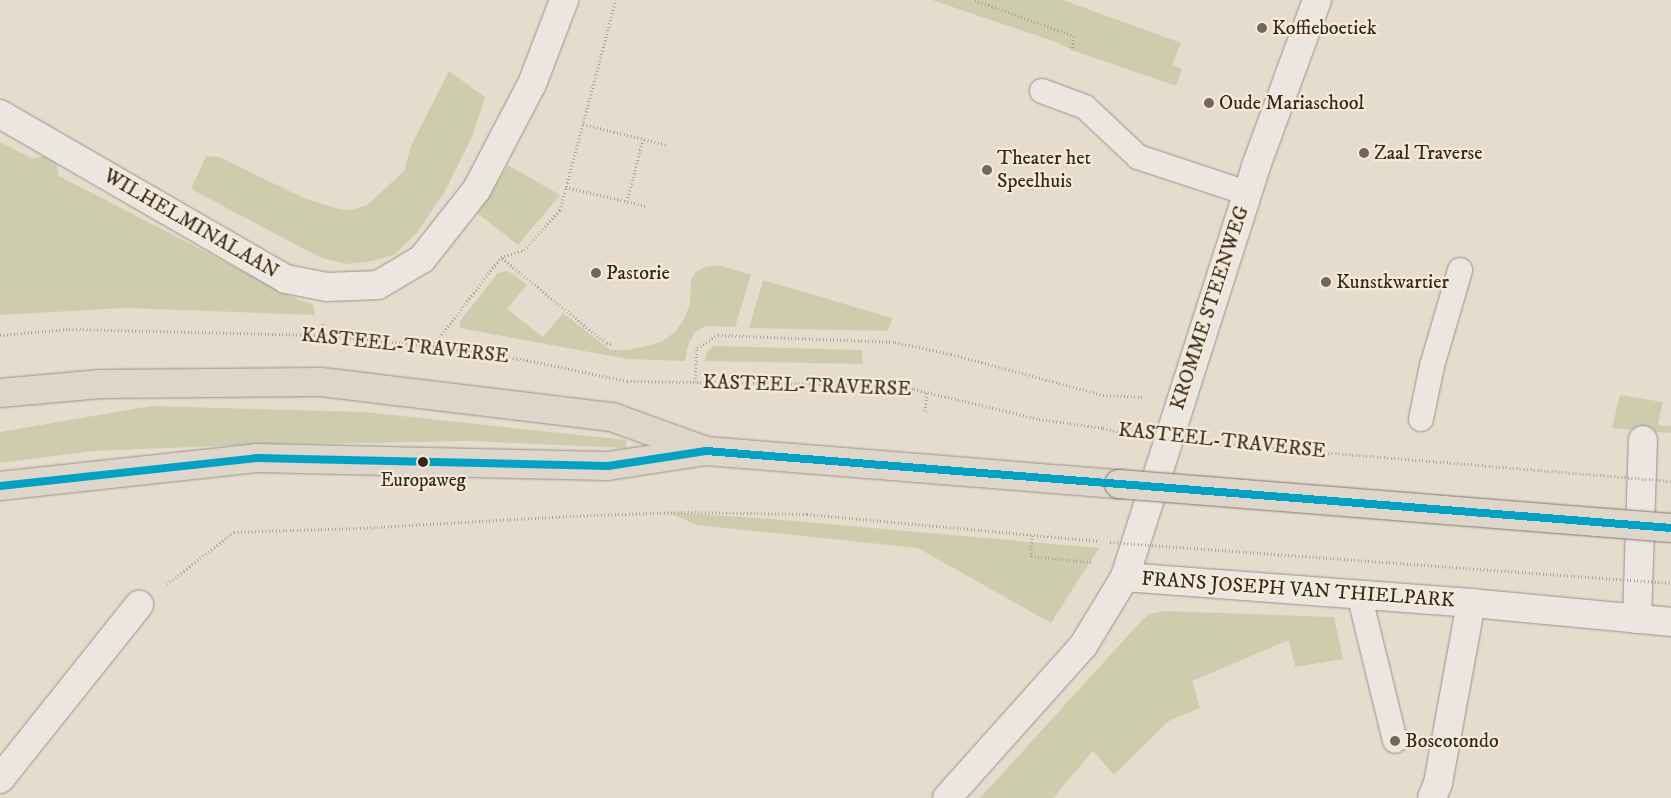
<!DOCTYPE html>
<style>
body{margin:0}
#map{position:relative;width:1671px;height:798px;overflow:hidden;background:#e6dcce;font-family:"IM FELL DW Pica",serif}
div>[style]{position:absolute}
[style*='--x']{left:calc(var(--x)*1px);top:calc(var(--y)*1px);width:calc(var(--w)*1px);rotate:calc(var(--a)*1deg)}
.green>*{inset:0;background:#cdcdae}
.path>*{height:3px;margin-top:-1.5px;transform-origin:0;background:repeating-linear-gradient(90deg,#aaa69f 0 1px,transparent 0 3.5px)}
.roads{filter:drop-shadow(0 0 1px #9a9289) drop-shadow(0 0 1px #9a9289)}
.service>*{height:24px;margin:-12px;padding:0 12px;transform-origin:12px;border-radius:12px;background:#ebe6df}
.pedestrian>*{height:28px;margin:-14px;padding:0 14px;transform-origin:14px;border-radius:14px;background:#ebe6df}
.minor>*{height:28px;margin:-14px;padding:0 14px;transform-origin:14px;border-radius:14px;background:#ebe6df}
.primary>*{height:28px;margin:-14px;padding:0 14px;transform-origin:14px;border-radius:14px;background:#ded6ca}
.path-bridge>*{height:3px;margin-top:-1.5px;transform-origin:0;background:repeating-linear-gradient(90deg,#aaa69f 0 1px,transparent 0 3.5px)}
.bridges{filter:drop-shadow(0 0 1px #817a71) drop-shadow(0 0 1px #817a71)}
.primary-bridge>*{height:28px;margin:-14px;padding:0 14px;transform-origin:14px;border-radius:14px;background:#ded6ca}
.bus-1>*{height:8px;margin:-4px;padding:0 4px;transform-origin:4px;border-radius:4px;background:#03a2c5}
.dots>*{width:14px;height:14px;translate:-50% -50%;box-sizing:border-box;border:2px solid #f6ead8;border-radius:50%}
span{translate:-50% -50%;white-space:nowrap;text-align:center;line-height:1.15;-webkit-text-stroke:4.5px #f6ead8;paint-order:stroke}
.bus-label{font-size:19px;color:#35271e}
.poi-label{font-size:20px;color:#35271e}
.left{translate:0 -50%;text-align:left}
.street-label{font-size:20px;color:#35271e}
</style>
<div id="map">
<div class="green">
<div style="clip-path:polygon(932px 0,1063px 0,1181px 43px,1172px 65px,1182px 69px,1176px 86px,1072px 50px,1056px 42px)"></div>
<div style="clip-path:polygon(449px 71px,485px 97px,472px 137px,445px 191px,417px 233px,394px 255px,372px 261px,346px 264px,321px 258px,191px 189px,206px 156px,219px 157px,306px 199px,339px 209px,350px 210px,367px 205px,404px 171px,411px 146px)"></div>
<div style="clip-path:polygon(0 142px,33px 159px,49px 155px,55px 158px,59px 176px,297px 299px,313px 304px,315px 315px,125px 308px,0 315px)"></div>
<div style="clip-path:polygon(508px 165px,560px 195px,518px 245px,477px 213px)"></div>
<div style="clip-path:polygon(718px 265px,751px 275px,735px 327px,707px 326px,695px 332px,688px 345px,685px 361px,627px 359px,460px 328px,460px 321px,498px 273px,508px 271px,527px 285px,507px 309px,543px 337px,563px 313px,610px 350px,628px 350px,646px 346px,661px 342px,675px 332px,684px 319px,690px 304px,691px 280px,696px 272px,705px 267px)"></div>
<div style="clip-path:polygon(763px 280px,892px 318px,888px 331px,749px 328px)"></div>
<div style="clip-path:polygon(714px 346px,862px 350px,863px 364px,705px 361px,707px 352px)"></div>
<div style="clip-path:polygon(1620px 395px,1663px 402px,1658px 425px,1671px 426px,1671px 433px,1612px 428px)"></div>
<div style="clip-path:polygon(151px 406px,363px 412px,627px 440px,626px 448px,469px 441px,216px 446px,93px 451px,0 463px,0 432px)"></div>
<div style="clip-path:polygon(667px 512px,758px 518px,1099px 548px,1051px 623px,918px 548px,697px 525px)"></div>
<div style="clip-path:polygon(1165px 611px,1334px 617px,1343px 659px,1295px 667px,1289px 640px,1192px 681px,1200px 708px,1169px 721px,1114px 775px,1093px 751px,1053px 798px,980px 798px,1143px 619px,1150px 614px)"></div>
</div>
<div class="path">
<div style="--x:975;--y:0;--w:105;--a:20"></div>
<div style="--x:1074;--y:36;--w:14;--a:98"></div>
<div style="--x:583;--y:124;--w:87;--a:14"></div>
<div style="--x:566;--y:187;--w:82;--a:13.4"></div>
<div style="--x:627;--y:201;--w:64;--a:-75.5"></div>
<div style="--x:0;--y:335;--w:69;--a:-5"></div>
<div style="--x:69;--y:329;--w:253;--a:1.4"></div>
<div style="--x:322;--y:335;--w:112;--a:5.7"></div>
<div style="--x:433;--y:346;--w:95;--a:8.5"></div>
<div style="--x:527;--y:360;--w:102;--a:11.9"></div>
<div style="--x:627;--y:381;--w:205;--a:0.8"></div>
<div style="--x:832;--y:384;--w:82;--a:3.5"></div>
<div style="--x:914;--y:389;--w:129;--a:13.5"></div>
<div style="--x:1039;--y:419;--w:65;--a:8"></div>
<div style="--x:1103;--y:428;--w:30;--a:14"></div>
<div style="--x:322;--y:335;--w:12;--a:-85"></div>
<div style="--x:611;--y:344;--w:5;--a:-169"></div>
<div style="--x:606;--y:343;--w:136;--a:-140.7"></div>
<div style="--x:501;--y:257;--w:24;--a:-17"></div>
<div style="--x:524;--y:250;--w:54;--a:-48"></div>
<div style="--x:560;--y:210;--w:217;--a:-75.1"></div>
<div style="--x:433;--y:346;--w:112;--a:-52.6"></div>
<div style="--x:695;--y:382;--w:34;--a:-87"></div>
<div style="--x:697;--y:348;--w:25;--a:-32"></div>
<div style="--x:718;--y:335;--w:177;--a:2.3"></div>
<div style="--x:895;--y:342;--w:57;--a:12.1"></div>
<div style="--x:951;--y:354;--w:157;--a:15.1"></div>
<div style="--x:1103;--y:395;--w:42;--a:2.7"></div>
<div style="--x:925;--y:411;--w:19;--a:-84"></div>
<div style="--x:1032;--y:535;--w:21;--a:93"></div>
<div style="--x:1031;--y:556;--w:61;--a:5.6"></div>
<div style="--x:167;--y:584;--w:85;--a:-37.8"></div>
<div style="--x:234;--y:532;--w:126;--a:-1.8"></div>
<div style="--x:360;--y:528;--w:206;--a:-3.3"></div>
<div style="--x:566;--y:516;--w:118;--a:-1.9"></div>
<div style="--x:684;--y:512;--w:123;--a:0.9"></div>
<div style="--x:807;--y:514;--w:293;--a:5.3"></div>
</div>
<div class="roads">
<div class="service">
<div style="--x:1042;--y:91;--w:46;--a:20.4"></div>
<div style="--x:1085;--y:107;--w:73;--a:43.3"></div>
<div style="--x:1138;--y:157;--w:115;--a:18.3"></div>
<div style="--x:1421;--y:419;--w:54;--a:-78.3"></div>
<div style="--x:1432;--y:366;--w:100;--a:-73.7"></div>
<div style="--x:1359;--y:594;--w:151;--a:76.2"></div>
</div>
<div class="pedestrian">
<div style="--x:1637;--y:619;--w:179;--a:-88.1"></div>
</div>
<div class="minor">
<div style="--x:0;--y:114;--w:330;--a:30"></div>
<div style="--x:286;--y:279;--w:42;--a:11"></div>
<div style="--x:327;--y:287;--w:51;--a:-2.2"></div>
<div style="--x:378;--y:285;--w:51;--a:-30.6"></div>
<div style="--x:422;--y:259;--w:89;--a:-51.8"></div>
<div style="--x:477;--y:189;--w:119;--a:-62.4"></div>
<div style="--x:532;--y:84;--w:90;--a:-69.1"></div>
<div style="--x:1125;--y:577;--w:347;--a:4.3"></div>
<div style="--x:1471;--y:603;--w:201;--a:5.4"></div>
<div style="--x:0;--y:779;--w:223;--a:-51.4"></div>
<div style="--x:947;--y:798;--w:204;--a:-48.2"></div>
<div style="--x:1083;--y:646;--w:81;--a:-58.7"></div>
<div style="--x:1125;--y:577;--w:431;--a:-72.3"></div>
<div style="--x:1256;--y:166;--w:177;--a:-69.8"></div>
<div style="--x:1432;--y:798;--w:16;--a:-68"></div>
<div style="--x:1438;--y:783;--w:183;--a:-79.6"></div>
</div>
<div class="primary">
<div style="--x:0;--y:393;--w:101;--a:-5.1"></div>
<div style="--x:101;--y:384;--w:220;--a:-0.5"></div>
<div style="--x:321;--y:382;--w:293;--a:6.9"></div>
<div style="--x:612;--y:417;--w:97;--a:19.9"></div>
<div style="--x:0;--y:486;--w:258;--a:-6.2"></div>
<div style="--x:256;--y:458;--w:352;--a:1.3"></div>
<div style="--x:608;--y:466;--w:99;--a:-8.7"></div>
<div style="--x:706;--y:451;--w:414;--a:4.6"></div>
</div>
</div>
<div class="path-bridge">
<div style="--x:1140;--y:437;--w:533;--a:4.74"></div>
<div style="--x:1110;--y:542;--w:562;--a:4.18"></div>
</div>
<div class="bridges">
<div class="primary-bridge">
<div style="--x:1119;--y:484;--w:554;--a:4.56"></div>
</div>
</div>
<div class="bus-1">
<div style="--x:0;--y:486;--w:258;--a:-6.2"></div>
<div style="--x:256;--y:458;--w:352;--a:1.3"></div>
<div style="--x:608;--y:466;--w:99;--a:-8.7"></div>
<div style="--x:706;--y:451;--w:968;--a:4.56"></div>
</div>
<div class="dots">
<div style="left:1262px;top:28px;background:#73665c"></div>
<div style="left:1209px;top:103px;background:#73665c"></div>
<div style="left:1364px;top:153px;background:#73665c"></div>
<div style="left:987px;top:170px;background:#73665c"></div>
<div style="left:596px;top:273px;background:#73665c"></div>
<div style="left:1326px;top:282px;background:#73665c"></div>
<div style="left:423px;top:462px;background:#35271e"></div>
<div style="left:1395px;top:741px;background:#73665c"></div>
</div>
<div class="bus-label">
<span style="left:423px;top:481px">Europaweg</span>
</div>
<div class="poi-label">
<span class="left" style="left:1272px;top:28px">Koffieboetiek</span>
<span class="left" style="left:1219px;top:103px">Oude Mariaschool</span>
<span class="left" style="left:1374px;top:153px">Zaal Traverse</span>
<span class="left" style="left:997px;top:170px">Theater het<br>Speelhuis</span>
<span class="left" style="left:606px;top:273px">Pastorie</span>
<span class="left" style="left:1336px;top:282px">Kunstkwartier</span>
<span class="left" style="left:1405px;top:741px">Boscotondo</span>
</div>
<div class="street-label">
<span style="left:191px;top:224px;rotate:30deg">WILHELMINALAAN</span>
<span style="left:1210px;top:308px;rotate:-72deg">KROMME STEENWEG</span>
<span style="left:405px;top:346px;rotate:6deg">KASTEEL-TRAVERSE</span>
<span style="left:807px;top:386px;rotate:2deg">KASTEEL-TRAVERSE</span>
<span style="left:1222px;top:441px;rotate:6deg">KASTEEL-TRAVERSE</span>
<span style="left:1298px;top:590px;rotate:4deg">FRANS JOSEPH VAN THIELPARK</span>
</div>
</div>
